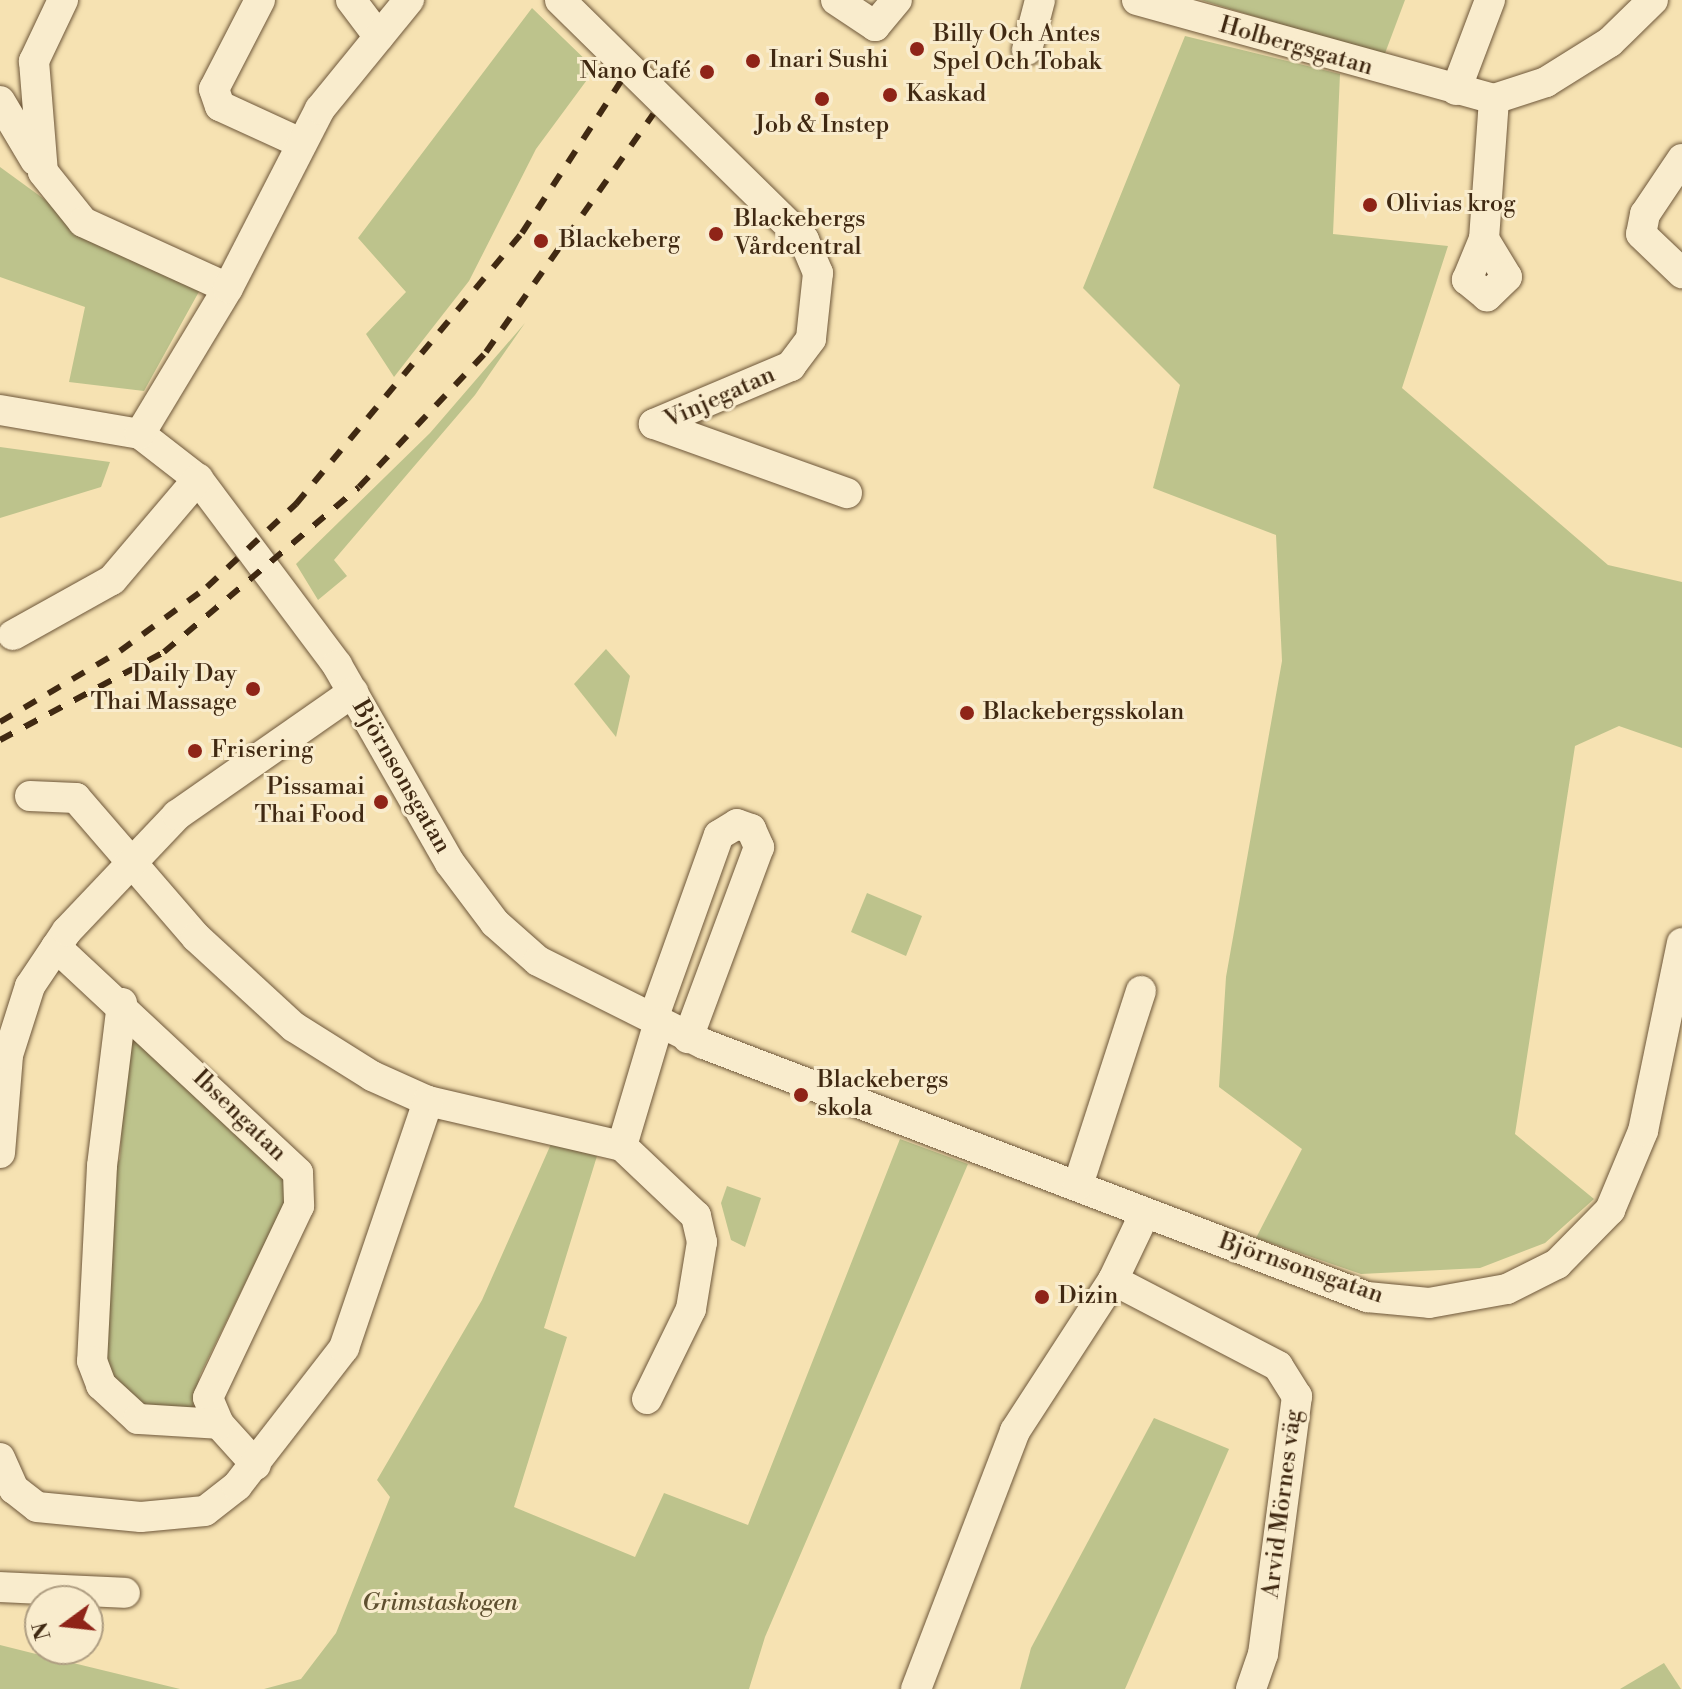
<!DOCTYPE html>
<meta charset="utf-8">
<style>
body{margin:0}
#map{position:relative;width:1682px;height:1689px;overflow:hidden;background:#f6e2b2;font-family:"Libre Bodoni",serif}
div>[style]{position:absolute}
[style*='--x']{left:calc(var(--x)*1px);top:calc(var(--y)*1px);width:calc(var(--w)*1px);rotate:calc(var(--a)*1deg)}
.green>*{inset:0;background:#bdc38c}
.roads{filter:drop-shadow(0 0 2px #6e573a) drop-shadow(0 0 2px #6e573a)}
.minor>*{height:30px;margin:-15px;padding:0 15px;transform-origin:15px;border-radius:15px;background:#f9eccd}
.rail>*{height:6px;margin-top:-3px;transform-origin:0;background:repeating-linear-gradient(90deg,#402912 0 14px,transparent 0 28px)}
.dots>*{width:22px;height:22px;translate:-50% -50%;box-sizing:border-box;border:4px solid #f9eccd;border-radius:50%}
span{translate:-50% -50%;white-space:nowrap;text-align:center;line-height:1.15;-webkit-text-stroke:6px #f9eccd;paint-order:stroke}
.poi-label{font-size:24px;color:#402912}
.left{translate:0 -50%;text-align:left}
.right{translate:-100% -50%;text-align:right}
.street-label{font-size:24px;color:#402912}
.park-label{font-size:24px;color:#5f5030;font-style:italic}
.north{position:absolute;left:24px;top:1585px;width:80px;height:80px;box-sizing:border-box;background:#f9eccd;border:2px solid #af9e82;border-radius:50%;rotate:255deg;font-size:22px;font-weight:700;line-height:32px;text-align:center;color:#402912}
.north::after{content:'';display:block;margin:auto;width:28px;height:36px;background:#8f2418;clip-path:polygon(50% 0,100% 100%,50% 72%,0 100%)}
</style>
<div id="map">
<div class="green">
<div style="clip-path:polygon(1201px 0,1405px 0,1384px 56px)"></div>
<div style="clip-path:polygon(532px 8px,595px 69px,536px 149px,469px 281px,394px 377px,366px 334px,406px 292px,358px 238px)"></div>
<div style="clip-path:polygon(1185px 36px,1340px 74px,1333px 234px,1448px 246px,1402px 388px,1608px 565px,1682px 582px,1682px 748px,1619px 726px,1575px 746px,1515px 1134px,1594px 1199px,1545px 1243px,1480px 1268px,1361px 1274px,1256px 1238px,1302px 1149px,1219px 1087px,1226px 977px,1282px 661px,1276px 535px,1153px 488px,1180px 385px,1083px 288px)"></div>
<div style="clip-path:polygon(0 167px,55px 207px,201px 288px,144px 391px,69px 382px,85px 307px,0 277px)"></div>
<div style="clip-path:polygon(525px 323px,475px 395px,334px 560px,347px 576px,318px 600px,296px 564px,430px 433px)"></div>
<div style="clip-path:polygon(0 447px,110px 462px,101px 487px,0 518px)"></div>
<div style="clip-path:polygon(606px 649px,630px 676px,616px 737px,574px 684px)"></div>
<div style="clip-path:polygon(867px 893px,922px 916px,906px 956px,851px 932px)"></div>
<div style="clip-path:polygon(137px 1026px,285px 1182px,284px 1204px,200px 1375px,191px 1415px,142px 1412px,96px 1359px,111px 1169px,120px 1159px,127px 1030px)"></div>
<div style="clip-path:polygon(900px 1139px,968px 1164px,765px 1637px,749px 1689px,264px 1689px,301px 1679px,336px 1633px,390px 1497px,377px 1480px,482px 1300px,551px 1144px,597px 1156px,544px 1328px,567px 1337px,514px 1507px,635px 1557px,664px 1493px,748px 1525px)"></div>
<div style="clip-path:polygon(727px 1186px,761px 1198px,745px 1247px,731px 1240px,721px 1203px)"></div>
<div style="clip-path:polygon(1154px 1418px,1229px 1449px,1125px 1689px,1020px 1689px,1031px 1648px)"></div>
<div style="clip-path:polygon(0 1645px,32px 1653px,180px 1689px,0 1689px)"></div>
<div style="clip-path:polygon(1664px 1663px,1681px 1689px,1620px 1689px)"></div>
</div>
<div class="roads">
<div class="minor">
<div style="--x:63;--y:0;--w:68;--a:115.4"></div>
<div style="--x:34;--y:61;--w:111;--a:85.4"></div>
<div style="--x:43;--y:172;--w:64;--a:51.3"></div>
<div style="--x:83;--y:222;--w:159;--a:24.5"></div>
<div style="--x:260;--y:0;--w:100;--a:117.3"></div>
<div style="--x:214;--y:89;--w:18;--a:71"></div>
<div style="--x:220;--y:106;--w:89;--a:24.6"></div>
<div style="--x:351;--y:0;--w:46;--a:52.9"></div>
<div style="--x:560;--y:0;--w:342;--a:44.5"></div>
<div style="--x:804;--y:240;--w:36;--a:67"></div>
<div style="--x:818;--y:273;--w:66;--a:96.1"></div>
<div style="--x:811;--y:339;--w:34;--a:127"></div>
<div style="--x:791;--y:366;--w:149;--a:157.1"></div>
<div style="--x:654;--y:424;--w:205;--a:19.7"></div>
<div style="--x:836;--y:0;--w:47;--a:33.7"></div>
<div style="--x:875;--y:26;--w:34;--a:-50"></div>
<div style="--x:1137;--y:0;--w:370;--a:15.5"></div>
<div style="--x:1494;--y:99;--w:55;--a:-18.1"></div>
<div style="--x:1546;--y:82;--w:75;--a:-32"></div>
<div style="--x:1610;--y:42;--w:60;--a:-44.3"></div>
<div style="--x:1027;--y:50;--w:52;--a:-75.4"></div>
<div style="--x:1456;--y:90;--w:96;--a:-69.3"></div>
<div style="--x:0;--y:101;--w:69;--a:59.3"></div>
<div style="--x:1682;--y:159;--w:66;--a:123.9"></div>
<div style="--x:1645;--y:214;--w:20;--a:101"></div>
<div style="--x:1641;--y:234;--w:57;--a:43.6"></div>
<div style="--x:1484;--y:239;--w:44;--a:58.8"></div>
<div style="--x:1507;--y:277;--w:28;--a:136"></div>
<div style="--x:1487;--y:296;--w:26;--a:-141"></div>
<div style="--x:1467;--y:280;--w:44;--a:-67.5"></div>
<div style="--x:1484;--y:239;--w:140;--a:-85.9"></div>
<div style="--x:0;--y:410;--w:142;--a:9.7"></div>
<div style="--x:140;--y:434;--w:73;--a:37.8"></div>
<div style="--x:198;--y:479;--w:232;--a:53.2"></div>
<div style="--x:337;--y:665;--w:228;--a:60.3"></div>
<div style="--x:450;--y:863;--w:75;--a:53.1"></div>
<div style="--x:495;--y:923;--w:57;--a:41.5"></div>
<div style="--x:538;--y:961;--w:186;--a:26.6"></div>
<div style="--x:704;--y:1044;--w:710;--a:20.89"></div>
<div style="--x:1367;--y:1297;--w:62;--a:5.5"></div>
<div style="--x:1429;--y:1303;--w:79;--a:-10.2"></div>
<div style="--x:1507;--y:1289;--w:56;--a:-26.6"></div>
<div style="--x:1557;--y:1264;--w:76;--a:-45.5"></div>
<div style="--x:1610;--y:1210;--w:86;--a:-67.3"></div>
<div style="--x:1643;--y:1131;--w:192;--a:-78.3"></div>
<div style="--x:140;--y:434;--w:170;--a:-58.9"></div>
<div style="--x:228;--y:288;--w:201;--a:-62.8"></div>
<div style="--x:320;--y:109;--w:141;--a:-50.8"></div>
<div style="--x:13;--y:635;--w:113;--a:-29.1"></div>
<div style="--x:112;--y:580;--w:133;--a:-49.6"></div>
<div style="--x:30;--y:796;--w:46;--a:2.5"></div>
<div style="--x:76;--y:798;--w:184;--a:49.2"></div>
<div style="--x:196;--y:937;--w:133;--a:42.6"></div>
<div style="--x:294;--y:1027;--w:92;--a:32.1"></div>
<div style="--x:372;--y:1076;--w:61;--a:24.1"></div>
<div style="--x:428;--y:1101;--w:199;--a:13.1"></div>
<div style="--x:56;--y:947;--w:331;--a:43"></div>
<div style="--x:298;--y:1173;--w:33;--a:88"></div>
<div style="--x:299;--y:1206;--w:212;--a:115.4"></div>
<div style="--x:208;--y:1398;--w:28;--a:67"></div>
<div style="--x:219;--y:1424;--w:55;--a:47.9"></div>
<div style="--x:122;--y:1003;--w:164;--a:97"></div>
<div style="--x:102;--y:1166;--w:195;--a:92.9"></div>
<div style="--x:92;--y:1361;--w:26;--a:69"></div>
<div style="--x:101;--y:1385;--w:50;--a:42.6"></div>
<div style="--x:138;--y:1419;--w:81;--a:3.5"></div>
<div style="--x:653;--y:1019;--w:195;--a:-70.3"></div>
<div style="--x:719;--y:835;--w:21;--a:-31"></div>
<div style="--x:737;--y:824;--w:15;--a:20"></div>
<div style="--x:751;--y:829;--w:20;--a:66"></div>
<div style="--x:759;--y:847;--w:204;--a:110.4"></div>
<div style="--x:0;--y:1153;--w:98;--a:-85.3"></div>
<div style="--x:8;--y:1055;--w:72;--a:-72.3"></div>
<div style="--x:30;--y:986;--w:66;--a:-56.1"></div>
<div style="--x:67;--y:931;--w:160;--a:-46.5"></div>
<div style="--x:177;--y:815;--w:215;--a:-34.9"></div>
<div style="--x:1078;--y:1185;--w:204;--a:-72"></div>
<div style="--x:1113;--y:1280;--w:186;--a:27.5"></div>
<div style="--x:1278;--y:1366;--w:36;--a:58"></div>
<div style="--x:1297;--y:1396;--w:260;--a:97.5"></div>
<div style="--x:1263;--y:1654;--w:37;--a:109"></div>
<div style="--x:647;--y:1399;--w:100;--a:-63.9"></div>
<div style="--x:691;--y:1309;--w:68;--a:-80.7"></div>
<div style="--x:702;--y:1242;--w:27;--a:-103"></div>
<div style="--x:696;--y:1216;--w:102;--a:-136.6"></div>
<div style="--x:622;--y:1146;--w:129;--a:-73.4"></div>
<div style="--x:0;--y:1458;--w:34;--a:66"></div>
<div style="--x:14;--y:1489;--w:29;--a:38"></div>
<div style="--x:37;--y:1507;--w:104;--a:5.5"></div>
<div style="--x:141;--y:1517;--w:64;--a:-5.4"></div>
<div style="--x:205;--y:1511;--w:41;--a:-38"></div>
<div style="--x:237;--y:1486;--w:175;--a:-52.2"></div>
<div style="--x:344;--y:1348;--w:261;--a:-71.2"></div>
<div style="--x:0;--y:1587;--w:125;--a:2.7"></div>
<div style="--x:916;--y:1689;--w:276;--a:-69"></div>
<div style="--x:1015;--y:1431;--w:180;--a:-57"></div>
<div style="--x:1113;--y:1280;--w:70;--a:-64.5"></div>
</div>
</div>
<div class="rail">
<div style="--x:0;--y:722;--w:139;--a:-30.6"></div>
<div style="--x:120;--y:651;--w:108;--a:-36.3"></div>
<div style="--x:207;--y:587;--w:122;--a:-43"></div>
<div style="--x:296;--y:504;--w:353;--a:-50.2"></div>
<div style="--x:522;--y:233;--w:181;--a:-56.9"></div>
<div style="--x:0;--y:740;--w:186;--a:-28.2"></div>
<div style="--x:164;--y:652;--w:255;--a:-40.2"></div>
<div style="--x:359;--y:487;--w:185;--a:-46.7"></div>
<div style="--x:486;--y:352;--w:291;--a:-54.9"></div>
</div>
<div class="dots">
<div style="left:917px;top:49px;background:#8f2418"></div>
<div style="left:753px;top:61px;background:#8f2418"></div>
<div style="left:707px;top:72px;background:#8f2418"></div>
<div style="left:890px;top:95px;background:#8f2418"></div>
<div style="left:822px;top:99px;background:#8f2418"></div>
<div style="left:1370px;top:205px;background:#8f2418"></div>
<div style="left:716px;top:234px;background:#8f2418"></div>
<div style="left:541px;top:241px;background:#8f2418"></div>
<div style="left:253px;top:689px;background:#8f2418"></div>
<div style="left:967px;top:713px;background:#8f2418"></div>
<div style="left:195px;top:751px;background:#8f2418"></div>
<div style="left:381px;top:802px;background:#8f2418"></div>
<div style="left:801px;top:1095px;background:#8f2418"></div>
<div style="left:1042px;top:1297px;background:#8f2418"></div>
</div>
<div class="poi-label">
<span class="left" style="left:933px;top:49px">Billy Och Antes<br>Spel Och Tobak</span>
<span class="left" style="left:769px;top:61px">Inari Sushi</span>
<span class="right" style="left:691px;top:72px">Nano Café</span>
<span class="left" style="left:906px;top:95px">Kaskad</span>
<span style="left:822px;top:126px">Job &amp; Instep</span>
<span class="left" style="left:1386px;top:205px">Olivias krog</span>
<span class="left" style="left:734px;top:234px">Blackebergs<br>Vårdcentral</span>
<span class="left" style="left:559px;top:241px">Blackeberg</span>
<span class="right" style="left:237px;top:689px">Daily Day<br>Thai Massage</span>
<span class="left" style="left:983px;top:713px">Blackebergsskolan</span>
<span class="left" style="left:211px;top:751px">Frisering</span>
<span class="right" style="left:365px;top:802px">Pissamai<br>Thai Food</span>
<span class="left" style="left:817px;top:1095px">Blackebergs<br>skola</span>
<span class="left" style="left:1058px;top:1297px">Dizin</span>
</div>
<div class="street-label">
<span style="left:1296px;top:47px;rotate:16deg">Holbergsgatan</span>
<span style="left:720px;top:398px;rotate:-24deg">Vinjegatan</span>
<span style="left:401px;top:777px;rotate:60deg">Björnsonsgatan</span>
<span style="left:239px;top:1116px;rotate:44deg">Ibsengatan</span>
<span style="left:1301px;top:1269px;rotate:19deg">Björnsonsgatan</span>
<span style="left:1283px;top:1504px;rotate:-83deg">Arvid Mörnes väg</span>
</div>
<div class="park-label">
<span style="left:440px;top:1604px">Grimstaskogen</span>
</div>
<div class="north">N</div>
</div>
